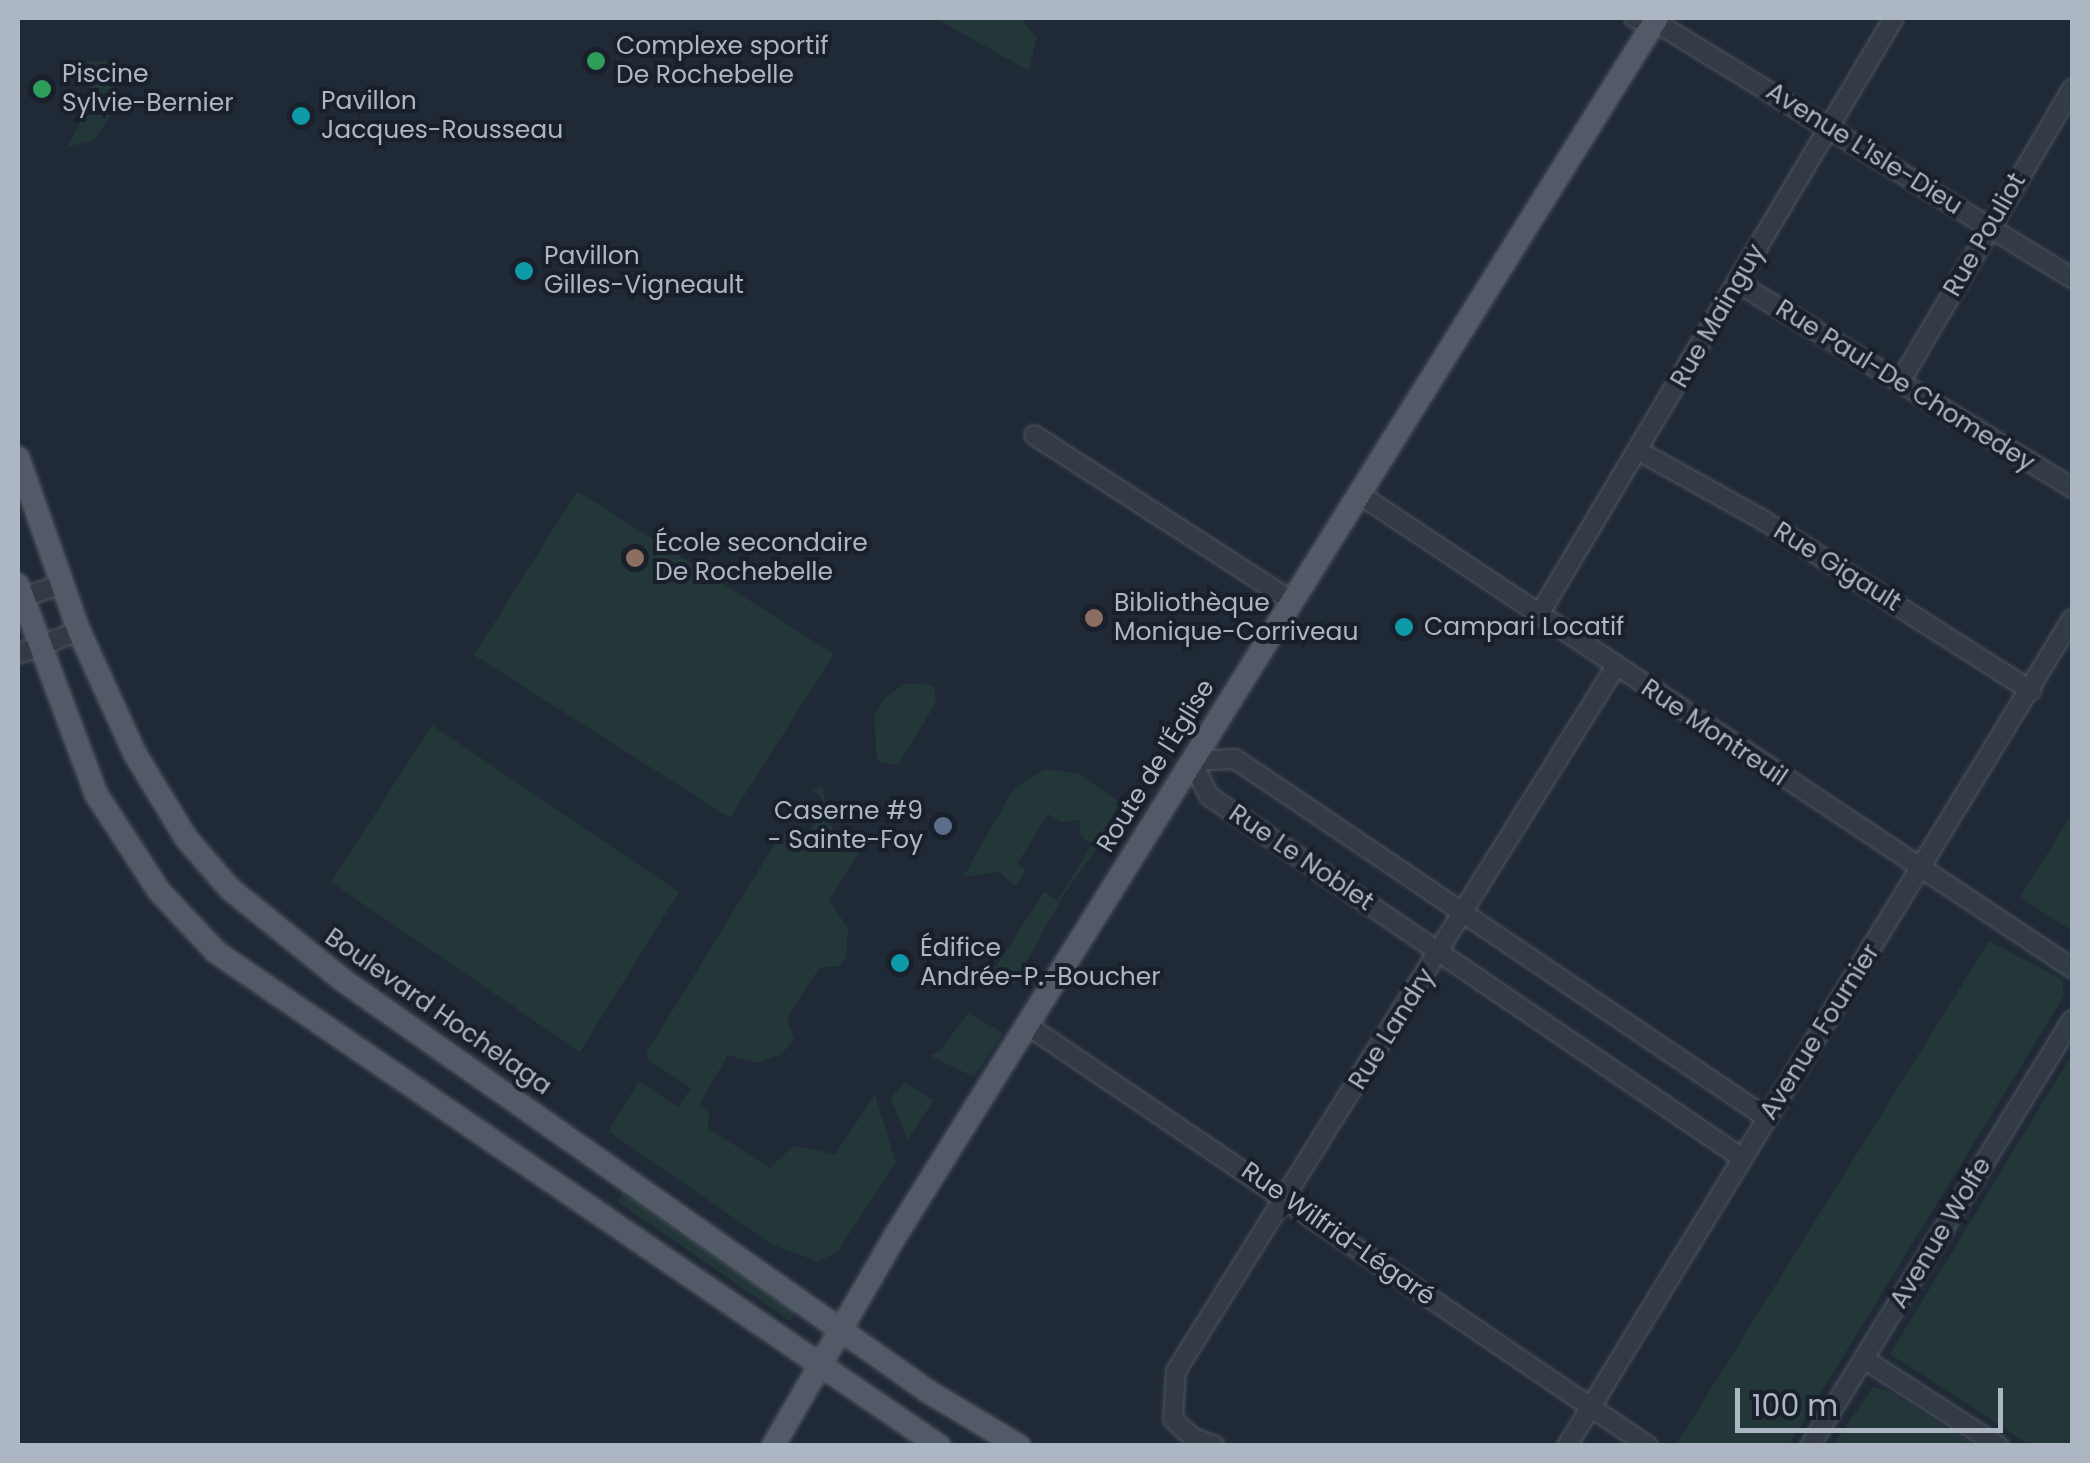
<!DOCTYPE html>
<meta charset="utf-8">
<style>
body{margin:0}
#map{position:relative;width:2090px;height:1463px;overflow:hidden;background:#202936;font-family:Poppins,sans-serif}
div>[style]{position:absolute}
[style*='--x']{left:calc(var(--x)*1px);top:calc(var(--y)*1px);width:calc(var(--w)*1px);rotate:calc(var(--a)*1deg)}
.green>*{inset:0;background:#233638}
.roads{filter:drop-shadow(0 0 2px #4e5661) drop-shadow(0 0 2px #4e5661)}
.minor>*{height:18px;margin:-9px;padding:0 9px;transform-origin:9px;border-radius:9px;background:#333b46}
.major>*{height:22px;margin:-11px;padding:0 11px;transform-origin:11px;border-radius:11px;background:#515a66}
.dots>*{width:28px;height:28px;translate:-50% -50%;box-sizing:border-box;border:5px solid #19202b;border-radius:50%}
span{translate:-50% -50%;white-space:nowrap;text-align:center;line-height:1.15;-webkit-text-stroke:8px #19202b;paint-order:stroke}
.poi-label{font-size:25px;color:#adb6c3}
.left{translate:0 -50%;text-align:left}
.right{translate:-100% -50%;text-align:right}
.street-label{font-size:25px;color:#adb6c3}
.frame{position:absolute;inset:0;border:20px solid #adb6c3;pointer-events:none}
.scale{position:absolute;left:1735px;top:1388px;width:268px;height:45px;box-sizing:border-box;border:5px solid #adb6c3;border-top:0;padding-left:12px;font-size:30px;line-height:35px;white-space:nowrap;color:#adb6c3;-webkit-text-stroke:8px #19202b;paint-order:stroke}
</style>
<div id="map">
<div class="green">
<div style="clip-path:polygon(935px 18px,1020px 18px,1037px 37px,1029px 71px)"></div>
<div style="clip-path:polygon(107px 60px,118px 105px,94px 140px,67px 147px,92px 100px,86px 62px)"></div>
<div style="clip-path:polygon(577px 491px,834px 654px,730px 818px,474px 655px)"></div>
<div style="clip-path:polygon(926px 683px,934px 687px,936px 703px,898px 765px,877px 761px,874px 716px,883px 700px,903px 684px)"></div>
<div style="clip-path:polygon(432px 725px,679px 892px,580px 1052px,331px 882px)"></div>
<div style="clip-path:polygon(1045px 769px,1080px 774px,1122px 804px,1122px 812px,1063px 896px,1014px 984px,993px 971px,1044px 892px,1058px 900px,1092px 844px,1081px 836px,1079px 820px,1061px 822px,1048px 814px,1017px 864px,1026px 870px,1015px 886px,999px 872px,963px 877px,1014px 788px)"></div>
<div style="clip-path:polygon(822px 786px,835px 838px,859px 852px,829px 900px,848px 928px,846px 957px,840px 966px,819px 968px,787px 1018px,794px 1039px,781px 1055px,756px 1063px,728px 1055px,700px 1103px,709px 1112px,708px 1128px,770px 1168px,793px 1146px,835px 1154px,875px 1095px,896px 1162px,838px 1251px,819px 1262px,773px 1245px,608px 1131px,639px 1081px,678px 1107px,691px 1088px,647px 1059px,647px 1052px,782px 832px,802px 845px,826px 804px,813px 790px)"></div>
<div style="clip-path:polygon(2072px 814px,2072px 931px,2020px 897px)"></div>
<div style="clip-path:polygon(1989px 941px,2062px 979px,2064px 996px,1789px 1445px,1676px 1445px)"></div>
<div style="clip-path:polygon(968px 1013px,1003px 1033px,974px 1077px,929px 1055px,940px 1051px)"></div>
<div style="clip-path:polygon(2072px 1054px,2072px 1445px,2030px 1445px,1890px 1354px)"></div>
<div style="clip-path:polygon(904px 1082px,934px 1100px,907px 1140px,891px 1098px)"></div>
<div style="clip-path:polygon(623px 1193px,796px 1312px,790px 1321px,618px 1202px)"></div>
<div style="clip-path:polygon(1873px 1387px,1890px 1392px,1975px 1445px,1833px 1445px)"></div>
</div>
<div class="roads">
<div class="minor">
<div style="--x:1634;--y:18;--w:20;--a:9"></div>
<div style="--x:1654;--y:21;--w:491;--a:31.6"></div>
<div style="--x:1738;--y:283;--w:392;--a:31.5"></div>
<div style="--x:1900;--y:382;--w:340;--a:-59.6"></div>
<div style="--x:1034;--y:435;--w:307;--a:32.8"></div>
<div style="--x:1639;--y:451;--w:142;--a:29.1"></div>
<div style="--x:1763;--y:520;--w:318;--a:32.5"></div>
<div style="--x:1359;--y:494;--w:856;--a:33.62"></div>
<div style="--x:18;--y:599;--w:46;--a:-18.8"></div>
<div style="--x:1540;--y:613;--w:692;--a:-59.25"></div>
<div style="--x:18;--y:654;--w:65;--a:-20.7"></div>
<div style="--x:1027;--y:1025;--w:750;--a:34.13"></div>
<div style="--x:1742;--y:1158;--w:644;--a:-145.82"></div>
<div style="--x:1209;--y:796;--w:39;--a:-116"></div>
<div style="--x:1192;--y:761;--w:43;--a:-2.7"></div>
<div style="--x:1235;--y:759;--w:642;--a:34.01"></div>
<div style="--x:1864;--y:1359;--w:161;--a:32.8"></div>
<div style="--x:1215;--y:1446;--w:25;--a:-159"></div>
<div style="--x:1192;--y:1437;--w:26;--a:-137"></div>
<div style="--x:1173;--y:1419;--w:48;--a:-86.4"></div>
<div style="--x:1176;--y:1371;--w:831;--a:-58.03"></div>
<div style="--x:1567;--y:1446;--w:969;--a:-58.59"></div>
<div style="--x:1810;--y:1446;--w:500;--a:-58.41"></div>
</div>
<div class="major">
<div style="--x:18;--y:458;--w:183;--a:70.6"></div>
<div style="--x:79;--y:631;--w:135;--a:65.5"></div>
<div style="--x:135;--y:754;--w:98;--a:58.7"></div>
<div style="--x:186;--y:838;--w:67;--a:49.2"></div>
<div style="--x:230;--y:889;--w:146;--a:38.9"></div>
<div style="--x:344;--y:981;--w:715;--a:35.09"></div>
<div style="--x:929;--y:1392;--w:105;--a:31"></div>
<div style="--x:18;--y:585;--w:223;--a:69.5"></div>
<div style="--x:96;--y:794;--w:116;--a:57"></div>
<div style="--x:159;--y:891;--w:83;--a:46.9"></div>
<div style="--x:216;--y:952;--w:876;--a:34.34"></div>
<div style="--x:773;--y:1446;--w:241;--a:-59.8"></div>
<div style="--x:894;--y:1238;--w:1439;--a:-57.98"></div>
</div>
</div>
<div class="dots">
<div style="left:596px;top:61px;background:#2e9e5b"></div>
<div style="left:42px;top:89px;background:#2e9e5b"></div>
<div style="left:301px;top:116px;background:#0f9aa8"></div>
<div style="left:524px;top:271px;background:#0f9aa8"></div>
<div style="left:635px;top:558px;background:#8d6e63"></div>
<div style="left:1094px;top:618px;background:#8d6e63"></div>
<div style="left:1404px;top:627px;background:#0f9aa8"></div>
<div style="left:943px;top:826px;background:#5c6f8a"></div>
<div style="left:900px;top:963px;background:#0f9aa8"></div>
</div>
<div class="poi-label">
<span class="left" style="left:616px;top:61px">Complexe sportif<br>De Rochebelle</span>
<span class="left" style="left:62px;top:89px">Piscine<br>Sylvie-Bernier</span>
<span class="left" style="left:321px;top:116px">Pavillon<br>Jacques-Rousseau</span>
<span class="left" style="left:544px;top:271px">Pavillon<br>Gilles-Vigneault</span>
<span class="left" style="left:655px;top:558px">École secondaire<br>De Rochebelle</span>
<span class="left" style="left:1114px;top:618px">Bibliothèque<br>Monique-Corriveau</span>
<span class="left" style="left:1424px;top:627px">Campari Locatif</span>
<span class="right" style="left:923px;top:826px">Caserne #9<br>- Sainte-Foy</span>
<span class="left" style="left:920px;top:963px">Édifice<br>Andrée-P.-Boucher</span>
</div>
<div class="street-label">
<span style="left:1864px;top:149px;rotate:32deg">Avenue L'Isle-Dieu</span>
<span style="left:1985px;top:235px;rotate:-60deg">Rue Pouliot</span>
<span style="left:1718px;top:316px;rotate:-60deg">Rue Mainguy</span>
<span style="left:1905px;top:386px;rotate:32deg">Rue Paul-De Chomedey</span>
<span style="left:1837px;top:567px;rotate:32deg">Rue Gigault</span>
<span style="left:1714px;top:733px;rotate:34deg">Rue Montreuil</span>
<span style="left:1156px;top:766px;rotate:-58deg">Route de l'Église</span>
<span style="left:1301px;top:858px;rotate:34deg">Rue Le Noblet</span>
<span style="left:438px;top:1012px;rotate:35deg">Boulevard Hochelaga</span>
<span style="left:1392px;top:1029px;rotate:-58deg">Rue Landry</span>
<span style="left:1820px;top:1032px;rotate:-58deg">Avenue Fournier</span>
<span style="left:1941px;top:1233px;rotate:-59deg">Avenue Wolfe</span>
<span style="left:1338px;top:1234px;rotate:35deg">Rue Wilfrid-Légaré</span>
</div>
<div class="frame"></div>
<div class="scale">100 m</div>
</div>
